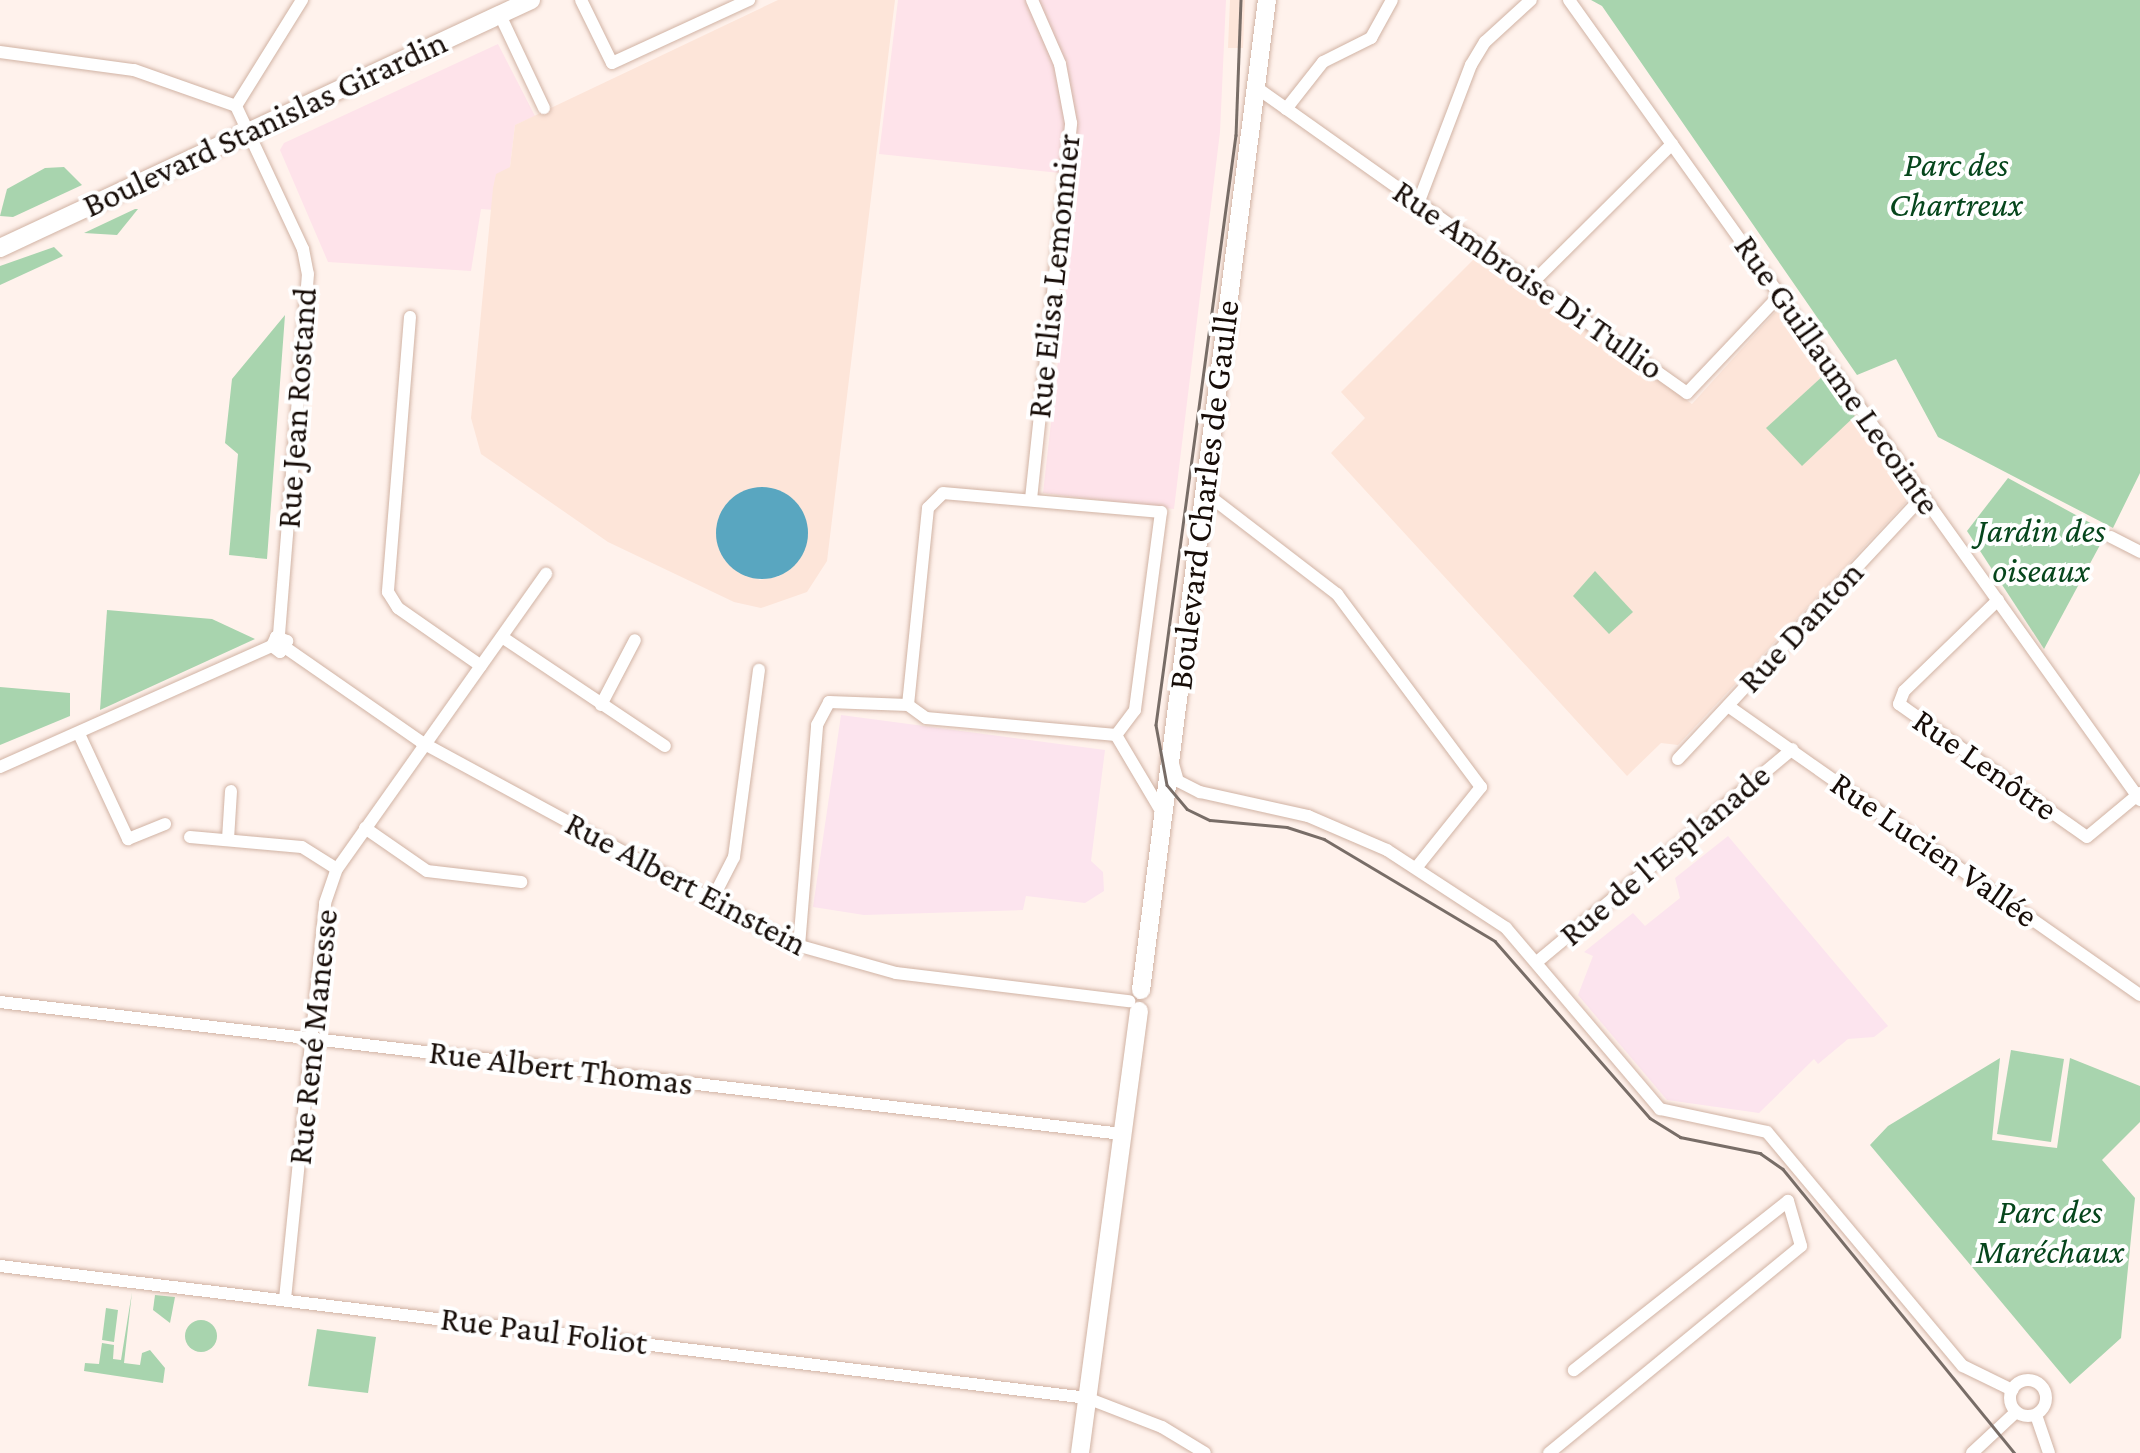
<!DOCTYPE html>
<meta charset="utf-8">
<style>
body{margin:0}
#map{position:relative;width:2140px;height:1453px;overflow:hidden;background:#fff2ec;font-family:"Crimson Pro",serif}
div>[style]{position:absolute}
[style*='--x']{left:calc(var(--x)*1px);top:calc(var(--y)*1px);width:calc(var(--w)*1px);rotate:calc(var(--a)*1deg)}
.commercial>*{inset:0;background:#fee3ea}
.built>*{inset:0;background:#fde5d9}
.education>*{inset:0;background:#fce4ee}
.green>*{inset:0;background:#a8d4ae}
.round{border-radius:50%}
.water>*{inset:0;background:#59a6c0}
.roads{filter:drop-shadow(0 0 2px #d1b3a4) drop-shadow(0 0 2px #d1b3a4)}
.street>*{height:12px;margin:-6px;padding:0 6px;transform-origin:6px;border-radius:6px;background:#fff}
.street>.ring{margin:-6px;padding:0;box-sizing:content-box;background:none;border:12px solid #fff;border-radius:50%}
.secondary>*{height:18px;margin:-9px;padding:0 9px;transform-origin:9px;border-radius:9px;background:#fff}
.tram>*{height:2.5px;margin:-1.25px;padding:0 1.25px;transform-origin:1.25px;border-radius:1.25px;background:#786d67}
span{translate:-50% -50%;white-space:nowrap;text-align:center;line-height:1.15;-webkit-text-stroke:8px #fff;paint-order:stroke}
.street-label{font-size:35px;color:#170d08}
.park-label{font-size:35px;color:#06461c;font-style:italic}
</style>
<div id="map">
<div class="commercial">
<div style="clip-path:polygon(898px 0,1226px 0,1220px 132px,1174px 509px,1043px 493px,1079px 175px,879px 154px)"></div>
<div style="clip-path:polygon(498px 44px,535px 116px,515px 125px,510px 167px,493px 188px,494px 210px,481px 209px,471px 271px,328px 262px,280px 150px,284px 143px)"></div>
</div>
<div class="built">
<div style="clip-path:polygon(evenodd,778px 0,895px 0,827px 561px,807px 592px,761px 608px,734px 602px,608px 542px,481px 454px,471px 418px,493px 188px,496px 174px,510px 167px,515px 125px,778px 0,762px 487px,783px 492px,799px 507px,808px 530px,780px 576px,760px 580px,729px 564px,718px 522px,727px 503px,762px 487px)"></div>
<div style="clip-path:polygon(1230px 0,1245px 0,1243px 48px,1228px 48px)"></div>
<div style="clip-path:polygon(1480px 253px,1692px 404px,1778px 309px,1907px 489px,1906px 502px,1678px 745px,1661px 743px,1627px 776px,1331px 453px,1365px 418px,1341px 392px)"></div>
</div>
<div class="education">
<div style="clip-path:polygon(841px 715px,1105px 750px,1091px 861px,1103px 872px,1104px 891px,1085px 903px,1026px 896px,1023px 910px,864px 915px,813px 907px)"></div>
<div style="clip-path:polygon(1728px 836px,1888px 1026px,1874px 1037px,1848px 1039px,1818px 1064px,1814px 1059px,1759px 1113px,1667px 1100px,1578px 995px,1593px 956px,1584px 952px,1633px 913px,1645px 926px,1680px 898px,1675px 878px)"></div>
</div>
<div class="green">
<div style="clip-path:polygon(1591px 0,2140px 0,2140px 473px,2113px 528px,1938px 437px,1896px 359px,1857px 375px,1602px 6px)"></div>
<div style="clip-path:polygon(64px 167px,82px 185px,13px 217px,0 216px,7px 189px,45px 168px)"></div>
<div style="clip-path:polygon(138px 209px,117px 235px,84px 233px,135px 209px)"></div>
<div style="clip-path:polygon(54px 247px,63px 256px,0 285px,0 266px)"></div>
<div style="clip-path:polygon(285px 315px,267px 559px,229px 555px,238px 454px,225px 443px,232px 379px)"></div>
<div style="clip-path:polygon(1825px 374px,1855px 416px,1802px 466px,1766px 428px)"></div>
<div style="clip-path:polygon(2008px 478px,2107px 532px,2044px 649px,1967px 531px)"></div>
<div style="clip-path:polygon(1595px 571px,1633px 612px,1609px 634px,1573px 596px)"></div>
<div style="clip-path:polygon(107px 610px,212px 619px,255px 639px,100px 710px)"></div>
<div style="clip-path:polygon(0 687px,70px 693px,70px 716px,0 745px)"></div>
<div style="clip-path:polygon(2011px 1050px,2064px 1059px,2051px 1142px,1997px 1134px)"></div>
<div style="clip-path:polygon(2000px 1058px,1992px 1140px,2057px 1148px,2070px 1058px,2140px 1086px,2140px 1122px,2102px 1160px,2135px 1198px,2121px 1338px,2070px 1384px,1870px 1145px,1888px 1126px)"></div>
<div style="clip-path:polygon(132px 1292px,124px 1363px,140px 1365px,142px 1353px,150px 1350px,165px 1368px,163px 1383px,84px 1371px,85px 1363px,99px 1364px,102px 1343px,114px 1345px,113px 1359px,121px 1360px)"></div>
<div style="clip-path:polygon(155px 1295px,175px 1297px,170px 1323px,153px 1310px)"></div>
<div style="clip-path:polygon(106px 1308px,118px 1310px,114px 1342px,102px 1340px)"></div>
<div class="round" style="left:185px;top:1320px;width:32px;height:32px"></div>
<div style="clip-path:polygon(317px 1329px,376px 1337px,368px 1393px,308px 1386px)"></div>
</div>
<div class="water">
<div class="round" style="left:716px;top:487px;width:92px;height:92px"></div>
</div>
<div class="roads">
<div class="street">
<div style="--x:581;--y:0;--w:70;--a:63.8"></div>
<div style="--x:612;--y:63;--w:151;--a:-24.7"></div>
<div style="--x:1569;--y:0;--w:983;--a:54.48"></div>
<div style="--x:500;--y:15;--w:103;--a:64.7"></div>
<div style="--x:0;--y:52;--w:135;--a:7.7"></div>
<div style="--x:134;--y:70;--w:108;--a:19.4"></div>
<div style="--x:1257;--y:88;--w:527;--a:35.35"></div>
<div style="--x:1687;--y:393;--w:135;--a:-46.5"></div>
<div style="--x:236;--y:106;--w:158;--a:64.9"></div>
<div style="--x:303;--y:249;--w:25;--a:79"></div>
<div style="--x:308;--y:274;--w:363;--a:94.6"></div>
<div style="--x:236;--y:106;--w:125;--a:-58.1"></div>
<div style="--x:1286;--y:109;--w:60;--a:-51.8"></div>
<div style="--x:1323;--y:62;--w:54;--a:-26.6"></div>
<div style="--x:1371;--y:38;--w:43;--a:-61.1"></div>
<div style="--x:1419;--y:201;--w:146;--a:-69.1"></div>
<div style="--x:1471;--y:65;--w:27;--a:-59"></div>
<div style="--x:1485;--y:42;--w:62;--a:-42.4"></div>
<div style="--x:1533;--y:282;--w:196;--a:-44.8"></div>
<div style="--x:410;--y:317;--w:276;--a:94.6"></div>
<div style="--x:388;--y:592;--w:19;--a:58"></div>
<div style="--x:398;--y:608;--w:101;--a:34.9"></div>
<div style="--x:1204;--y:492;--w:168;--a:37.5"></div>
<div style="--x:1337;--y:594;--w:241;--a:53.3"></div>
<div style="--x:1481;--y:787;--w:102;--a:128.7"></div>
<div style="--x:1031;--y:499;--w:378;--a:-83.9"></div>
<div style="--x:1071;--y:123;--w:60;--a:-100.6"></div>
<div style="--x:1060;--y:64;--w:70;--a:-113.6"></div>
<div style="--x:2111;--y:537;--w:33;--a:27"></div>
<div style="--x:1998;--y:600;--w:131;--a:135.9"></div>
<div style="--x:1904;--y:691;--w:14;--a:111"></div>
<div style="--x:1899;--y:704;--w:230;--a:35.3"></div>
<div style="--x:2087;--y:837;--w:69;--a:-39.7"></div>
<div style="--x:502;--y:637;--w:196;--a:33.8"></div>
<div style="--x:286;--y:648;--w:165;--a:34.8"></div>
<div style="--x:421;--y:742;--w:423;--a:28.5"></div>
<div style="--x:793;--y:944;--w:107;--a:15.7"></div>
<div style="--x:896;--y:973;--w:235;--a:6.9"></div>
<div style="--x:601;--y:705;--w:73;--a:-62.4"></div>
<div style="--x:908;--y:705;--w:198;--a:-84.2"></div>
<div style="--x:928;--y:508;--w:21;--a:-45"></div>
<div style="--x:943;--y:493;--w:219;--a:5"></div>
<div style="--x:1161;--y:512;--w:200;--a:97.5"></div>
<div style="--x:1135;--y:710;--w:31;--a:127"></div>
<div style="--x:1728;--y:706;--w:503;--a:35.05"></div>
<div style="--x:1116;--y:735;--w:92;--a:59.3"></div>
<div style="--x:80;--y:736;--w:114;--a:65"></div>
<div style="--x:128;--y:839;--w:40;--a:-22"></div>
<div style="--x:1678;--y:759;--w:359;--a:-47"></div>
<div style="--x:1173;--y:764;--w:18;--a:74"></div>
<div style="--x:1178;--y:781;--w:25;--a:27"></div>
<div style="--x:1200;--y:792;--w:111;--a:12.5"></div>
<div style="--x:1308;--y:816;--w:86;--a:23.3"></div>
<div style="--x:1387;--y:850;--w:142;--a:33.2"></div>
<div style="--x:1506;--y:928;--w:238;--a:49.6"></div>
<div style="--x:1660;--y:1109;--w:109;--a:12.1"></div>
<div style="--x:1767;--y:1132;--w:305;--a:50.1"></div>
<div style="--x:1963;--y:1366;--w:55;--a:26.1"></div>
<div style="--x:0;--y:767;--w:298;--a:-24"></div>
<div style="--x:272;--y:646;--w:10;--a:-66"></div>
<div style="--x:276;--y:637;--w:12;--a:20"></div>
<div style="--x:287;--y:641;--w:13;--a:122"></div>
<div style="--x:280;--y:652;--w:10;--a:-143"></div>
<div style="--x:365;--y:828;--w:75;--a:34.7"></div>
<div style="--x:427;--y:871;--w:95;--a:6.7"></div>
<div style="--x:190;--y:837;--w:112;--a:5.1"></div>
<div style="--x:302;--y:847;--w:41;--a:32.2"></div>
<div style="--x:228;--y:839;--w:48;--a:-86.4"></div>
<div style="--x:712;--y:900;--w:48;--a:-62.9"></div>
<div style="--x:734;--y:857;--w:189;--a:-82.4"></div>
<div style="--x:799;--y:946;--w:222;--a:-85.3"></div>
<div style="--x:817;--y:725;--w:26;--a:-62"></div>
<div style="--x:829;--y:702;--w:79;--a:2.2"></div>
<div style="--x:908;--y:705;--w:22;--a:36"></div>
<div style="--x:926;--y:718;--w:191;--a:5.1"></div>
<div style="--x:1538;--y:961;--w:331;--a:-39.8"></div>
<div style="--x:0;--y:1002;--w:1130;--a:6.71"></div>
<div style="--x:0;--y:1266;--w:1095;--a:6.92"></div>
<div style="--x:1087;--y:1398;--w:80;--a:21.1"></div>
<div style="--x:1162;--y:1427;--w:50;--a:31.2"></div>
<div style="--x:285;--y:1299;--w:398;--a:-84.2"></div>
<div style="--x:325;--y:903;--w:36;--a:-71"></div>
<div style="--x:337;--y:869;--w:362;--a:-54.7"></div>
<div class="ring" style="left:2010px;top:1380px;width:24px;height:24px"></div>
<div style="--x:2036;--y:1415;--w:40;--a:71.1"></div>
<div style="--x:1549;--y:1453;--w:326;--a:-39.4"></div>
<div style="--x:1801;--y:1246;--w:47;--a:-106.1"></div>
<div style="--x:1788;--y:1201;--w:273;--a:141.7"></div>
<div style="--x:1972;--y:1453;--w:60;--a:-43"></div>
</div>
<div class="secondary">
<div style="--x:0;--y:248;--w:586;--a:-25.03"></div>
<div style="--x:1141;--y:990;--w:998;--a:-82.75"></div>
<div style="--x:1080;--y:1453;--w:446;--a:-82.4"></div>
</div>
</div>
<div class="tram">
<div style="--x:1241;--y:0;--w:135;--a:92.1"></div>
<div style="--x:1236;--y:135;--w:595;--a:97.72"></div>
<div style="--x:1156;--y:725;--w:61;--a:79.6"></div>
<div style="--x:1167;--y:785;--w:31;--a:50"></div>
<div style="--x:1187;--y:809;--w:25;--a:26"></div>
<div style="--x:1210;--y:820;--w:77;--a:5.2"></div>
<div style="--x:1287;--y:827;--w:39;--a:18"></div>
<div style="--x:1324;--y:839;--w:199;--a:30.8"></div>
<div style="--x:1495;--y:941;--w:235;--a:48.8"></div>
<div style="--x:1650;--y:1118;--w:36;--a:32"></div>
<div style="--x:1680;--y:1137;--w:82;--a:11.3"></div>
<div style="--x:1760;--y:1153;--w:28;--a:35"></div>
<div style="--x:1783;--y:1169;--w:367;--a:50.8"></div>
</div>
<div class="street-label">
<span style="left:265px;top:124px;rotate:-25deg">Boulevard Stanislas Girardin</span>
<span style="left:1054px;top:276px;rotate:-84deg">Rue Elisa Lemonnier</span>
<span style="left:1528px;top:280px;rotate:35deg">Rue Ambroise Di Tullio</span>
<span style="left:1837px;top:375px;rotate:55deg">Rue Guillaume Lecointe</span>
<span style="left:297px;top:408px;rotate:-86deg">Rue Jean Rostand</span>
<span style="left:1204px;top:495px;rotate:-83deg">Boulevard Charles de Gaulle</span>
<span style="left:1801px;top:627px;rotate:-47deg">Rue Danton</span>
<span style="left:1985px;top:765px;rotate:35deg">Rue Lenôtre</span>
<span style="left:1934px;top:850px;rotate:35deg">Rue Lucien Vallée</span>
<span style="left:1665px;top:855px;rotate:-40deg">Rue de l'Esplanade</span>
<span style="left:686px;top:884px;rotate:28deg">Rue Albert Einstein</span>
<span style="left:313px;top:1037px;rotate:-84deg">Rue René Manesse</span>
<span style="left:561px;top:1068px;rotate:7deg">Rue Albert Thomas</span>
<span style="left:544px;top:1331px;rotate:7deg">Rue Paul Foliot</span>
</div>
<div class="park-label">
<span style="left:1956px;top:185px">Parc des<br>Chartreux</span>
<span style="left:2041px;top:551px">Jardin des<br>oiseaux</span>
<span style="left:2050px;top:1232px">Parc des<br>Maréchaux</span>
</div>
</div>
